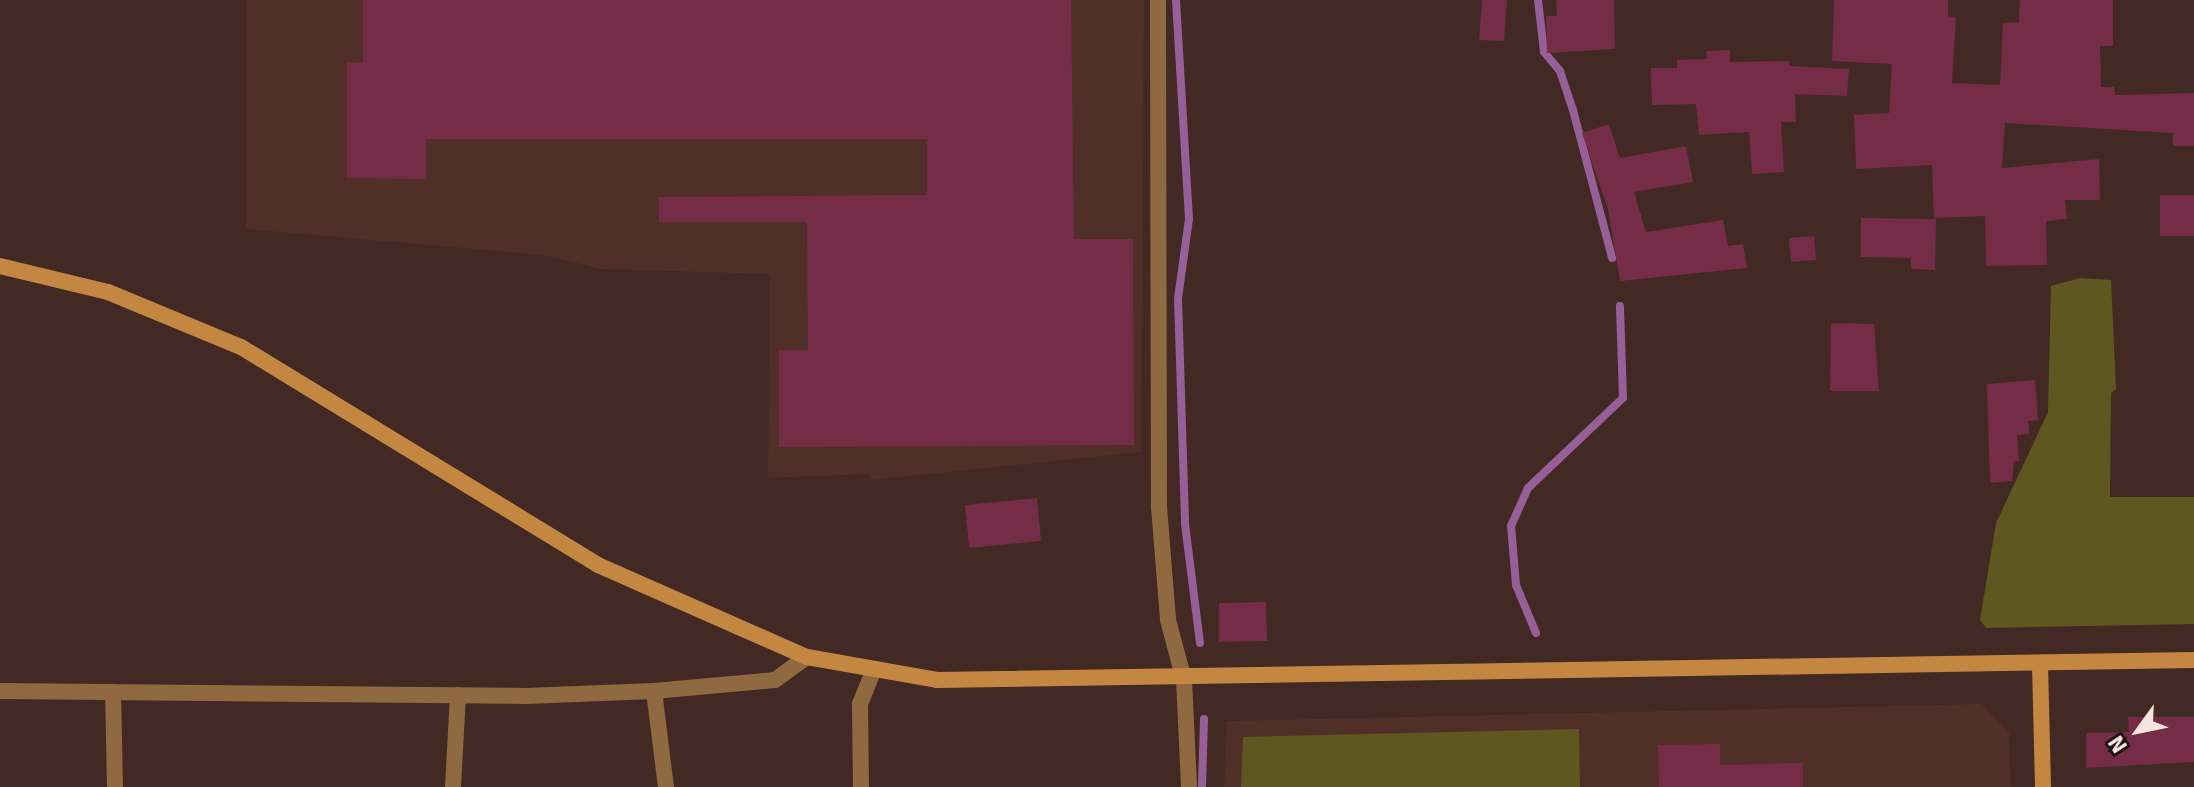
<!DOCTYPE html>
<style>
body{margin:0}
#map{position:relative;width:2194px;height:787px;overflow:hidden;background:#422924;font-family:Signika,sans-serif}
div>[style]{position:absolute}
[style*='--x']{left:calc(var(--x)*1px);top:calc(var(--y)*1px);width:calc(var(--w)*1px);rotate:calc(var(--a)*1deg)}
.built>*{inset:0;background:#4f2f28}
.green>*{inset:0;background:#5f5720}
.stream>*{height:8px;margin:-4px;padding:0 4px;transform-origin:4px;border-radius:4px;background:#965f97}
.building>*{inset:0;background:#752c47}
.street>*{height:16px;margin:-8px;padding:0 8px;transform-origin:8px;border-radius:8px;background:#8f6940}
.secondary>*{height:16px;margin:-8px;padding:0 8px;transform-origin:8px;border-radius:8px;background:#c48742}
span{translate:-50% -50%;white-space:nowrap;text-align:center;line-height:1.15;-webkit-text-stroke:7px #211513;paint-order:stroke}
.north{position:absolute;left:2098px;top:691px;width:80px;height:80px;-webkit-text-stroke:6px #211513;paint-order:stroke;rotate:237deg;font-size:22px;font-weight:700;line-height:32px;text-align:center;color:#f5e4e0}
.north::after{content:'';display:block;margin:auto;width:28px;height:36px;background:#f5e4e0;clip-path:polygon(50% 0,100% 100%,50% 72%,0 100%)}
</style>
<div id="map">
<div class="built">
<div style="clip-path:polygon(246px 0,1144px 0,1141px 452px,871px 480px,869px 474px,768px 478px,770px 274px,602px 269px,543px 255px,246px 229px)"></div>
<div style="clip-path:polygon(1981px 704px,2009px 732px,2011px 787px,1224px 787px,1227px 721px)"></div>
</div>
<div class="green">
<div style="clip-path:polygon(2080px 278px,2111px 280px,2116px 389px,2111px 393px,2110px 497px,2194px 497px,2194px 624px,1986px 628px,1980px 620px,1996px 523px,2048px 412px,2051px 286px)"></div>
<div style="clip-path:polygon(1579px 729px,1580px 787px,1241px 787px,1243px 737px)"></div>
</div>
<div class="stream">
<div style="--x:1176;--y:0;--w:219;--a:86.6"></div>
<div style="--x:1189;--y:219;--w:80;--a:97.9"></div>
<div style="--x:1178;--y:298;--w:226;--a:88.2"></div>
<div style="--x:1185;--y:524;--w:120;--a:82.8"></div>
<div style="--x:1538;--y:0;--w:52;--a:83.4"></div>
<div style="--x:1544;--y:52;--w:25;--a:50"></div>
<div style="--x:1560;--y:71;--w:41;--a:71.6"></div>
<div style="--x:1573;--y:110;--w:153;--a:75.2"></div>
<div style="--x:1536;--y:633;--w:52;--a:-112.6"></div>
<div style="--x:1516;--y:585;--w:59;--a:-94.8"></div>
<div style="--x:1511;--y:526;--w:42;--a:-65.9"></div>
<div style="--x:1528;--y:488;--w:131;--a:-43.5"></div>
<div style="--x:1623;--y:398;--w:92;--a:-91.9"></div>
<div style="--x:1202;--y:787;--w:68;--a:-88.3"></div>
</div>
<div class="building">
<div style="clip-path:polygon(363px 0,1071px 0,1074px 239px,1133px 239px,1134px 445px,779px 447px,779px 350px,808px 350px,807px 222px,659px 222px,659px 197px,927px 195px,927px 139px,426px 139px,426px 179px,347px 178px,347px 62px,363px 63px)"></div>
<div style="clip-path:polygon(1482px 0,1507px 0,1504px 41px,1479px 40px)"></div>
<div style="clip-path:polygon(1556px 0,1614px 0,1615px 49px,1547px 53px,1546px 16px,1557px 16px)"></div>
<div style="clip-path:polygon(1834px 0,1948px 0,1948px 16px,1956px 18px,1952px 83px,2000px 85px,2003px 23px,2019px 22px,2020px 0,2113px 0,2113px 46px,2100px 46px,2101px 87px,2114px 87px,2115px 95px,2194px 93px,2194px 146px,2173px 146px,2173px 133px,2005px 123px,2002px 168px,2099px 159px,2100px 200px,2065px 200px,2067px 219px,2046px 221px,2047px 265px,1986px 266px,1985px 216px,1934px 218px,1932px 165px,1856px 169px,1854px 115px,1889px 113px,1892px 64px,1832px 61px)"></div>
<div style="clip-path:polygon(1730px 50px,1730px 62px,1789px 61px,1789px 66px,1849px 69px,1847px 96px,1795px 94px,1796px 122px,1781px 122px,1784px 172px,1752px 174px,1749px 132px,1699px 135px,1696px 104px,1652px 105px,1651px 68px,1677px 68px,1677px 60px,1707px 59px,1706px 51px)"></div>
<div style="clip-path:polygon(1609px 124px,1620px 158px,1686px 146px,1693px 182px,1634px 192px,1646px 232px,1723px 220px,1728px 246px,1743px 244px,1747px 268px,1620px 281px,1608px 209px,1582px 133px)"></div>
<div style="clip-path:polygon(2160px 195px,2194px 195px,2194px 236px,2160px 236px)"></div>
<div style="clip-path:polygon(1861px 218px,1936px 219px,1935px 270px,1911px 269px,1911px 258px,1861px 257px)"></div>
<div style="clip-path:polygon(1814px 236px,1816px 260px,1791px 262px,1789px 238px)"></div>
<div style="clip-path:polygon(1831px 323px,1874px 324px,1879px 391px,1830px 391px)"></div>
<div style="clip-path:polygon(2035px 380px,2038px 420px,2028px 421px,2029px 434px,2017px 435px,2019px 461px,2014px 461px,2012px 481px,1990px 483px,1987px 384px)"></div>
<div style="clip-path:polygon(1037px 498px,1041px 541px,969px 548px,965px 505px)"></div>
<div style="clip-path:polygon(1266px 602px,1267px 641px,1219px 642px,1219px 603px)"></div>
<div style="clip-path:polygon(2128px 717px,2194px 717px,2194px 762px,2086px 768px,2086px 733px,2129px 732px)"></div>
<div style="clip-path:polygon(1720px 744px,1720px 765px,1803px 763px,1803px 787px,1659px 787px,1658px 745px)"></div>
</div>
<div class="street">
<div style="--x:1158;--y:0;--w:507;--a:89.89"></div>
<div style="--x:1159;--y:507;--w:113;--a:85.4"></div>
<div style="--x:1168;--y:620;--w:62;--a:75.1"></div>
<div style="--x:1184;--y:680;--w:107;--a:87.3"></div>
<div style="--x:0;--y:691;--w:526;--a:0.54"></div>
<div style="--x:526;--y:696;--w:128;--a:-2.2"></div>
<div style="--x:654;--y:691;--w:121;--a:-5.2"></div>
<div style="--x:775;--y:680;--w:39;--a:-36"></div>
<div style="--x:654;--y:691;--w:97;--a:82.9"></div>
<div style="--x:113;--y:692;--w:95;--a:88.8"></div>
<div style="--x:453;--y:787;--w:92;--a:-86.9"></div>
<div style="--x:861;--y:787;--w:83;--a:-90.7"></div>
<div style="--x:860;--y:704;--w:38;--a:-68"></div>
</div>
<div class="secondary">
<div style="--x:0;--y:266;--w:111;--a:13.5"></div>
<div style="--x:108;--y:292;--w:144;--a:22.5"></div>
<div style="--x:241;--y:347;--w:418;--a:31.4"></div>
<div style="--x:598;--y:565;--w:228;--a:23.8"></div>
<div style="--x:807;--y:657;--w:132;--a:10"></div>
<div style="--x:937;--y:680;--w:1257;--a:-0.91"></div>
<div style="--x:2040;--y:664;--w:123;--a:88.6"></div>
</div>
<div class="north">N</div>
</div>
